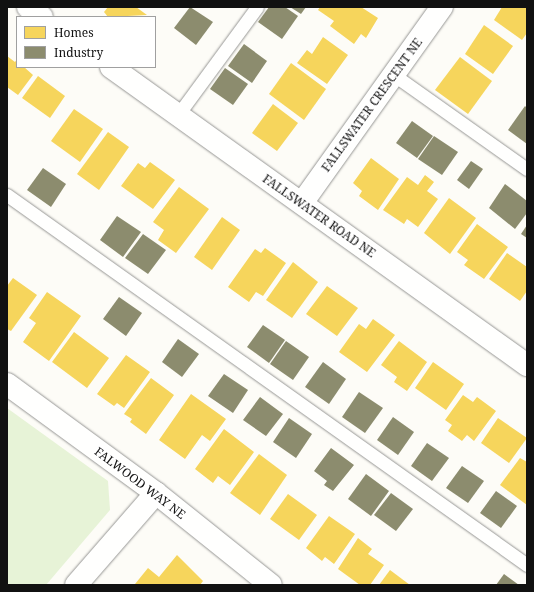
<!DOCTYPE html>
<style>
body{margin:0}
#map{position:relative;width:534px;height:592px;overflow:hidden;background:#fdfcf7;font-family:"Noto Serif",serif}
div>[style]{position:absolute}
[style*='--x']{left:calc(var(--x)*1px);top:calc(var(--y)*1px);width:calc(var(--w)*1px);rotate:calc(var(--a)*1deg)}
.green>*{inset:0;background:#e7f3d7}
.homes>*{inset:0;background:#f6d55c}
.industry>*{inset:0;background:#8c8c6e}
.roads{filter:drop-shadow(0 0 1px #979795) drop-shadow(0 0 1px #979795)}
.lane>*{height:13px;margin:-6.5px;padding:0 6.5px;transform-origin:6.5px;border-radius:6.5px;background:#fffffe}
.street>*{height:22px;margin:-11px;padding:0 11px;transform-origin:11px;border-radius:11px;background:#fffffe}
span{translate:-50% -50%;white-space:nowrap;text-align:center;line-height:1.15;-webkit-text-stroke:4px #fff;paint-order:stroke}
.street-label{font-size:12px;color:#111}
.frame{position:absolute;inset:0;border:8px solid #111;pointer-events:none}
.legend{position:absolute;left:16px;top:16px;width:140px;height:52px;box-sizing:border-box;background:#fff;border:1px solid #a0a0a0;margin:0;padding:5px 7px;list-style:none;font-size:12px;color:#111}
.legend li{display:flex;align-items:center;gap:8px;height:20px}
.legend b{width:20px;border:1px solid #a0a0a0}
</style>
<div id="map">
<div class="green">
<div style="clip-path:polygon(7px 408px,108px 481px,110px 510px,46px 585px,7px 585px)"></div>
</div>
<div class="homes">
<div style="clip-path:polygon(108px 7px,136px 7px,147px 15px,108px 17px,104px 12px)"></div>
<div style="clip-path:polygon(320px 7px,361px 7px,378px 18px,366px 38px,361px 34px,354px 44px,330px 26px,334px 21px,318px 10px)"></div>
<div style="clip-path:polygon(502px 7px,527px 7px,527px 33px,522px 40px,494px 20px)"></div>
<div style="clip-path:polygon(484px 25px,513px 46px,493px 74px,465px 54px)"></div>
<div style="clip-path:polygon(323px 37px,348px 55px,327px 84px,297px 63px,307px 50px,312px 54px)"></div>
<div style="clip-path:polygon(7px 56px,15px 62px,17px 59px,17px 67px,24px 67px,33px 75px,18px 95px,7px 87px)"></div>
<div style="clip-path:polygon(460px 57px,492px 81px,468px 114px,435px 90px)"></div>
<div style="clip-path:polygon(291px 63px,326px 89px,304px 120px,269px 94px)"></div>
<div style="clip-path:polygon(38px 76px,65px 96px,50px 118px,22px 98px)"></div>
<div style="clip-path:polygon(273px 104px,298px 123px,277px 151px,252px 133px)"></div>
<div style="clip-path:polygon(74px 109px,103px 129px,80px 162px,51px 141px)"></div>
<div style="clip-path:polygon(108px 132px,129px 147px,99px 190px,77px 174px)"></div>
<div style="clip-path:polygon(371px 158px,399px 179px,378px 210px,359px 196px,362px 191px,353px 183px)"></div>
<div style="clip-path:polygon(150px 162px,175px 180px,153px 209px,121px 186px,138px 163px,145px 168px)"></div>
<div style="clip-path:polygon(425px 175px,434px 182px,427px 191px,438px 199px,418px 227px,407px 219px,404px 224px,383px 210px,407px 177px,418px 185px)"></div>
<div style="clip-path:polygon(179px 187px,209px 209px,176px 253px,158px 240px,164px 230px,153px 222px)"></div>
<div style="clip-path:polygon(449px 198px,476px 218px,450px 254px,424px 233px)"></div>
<div style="clip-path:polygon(222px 217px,240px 230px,212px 270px,194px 257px)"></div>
<div style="clip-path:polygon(477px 224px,508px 247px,484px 279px,464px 265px,468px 260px,457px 252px)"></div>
<div style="clip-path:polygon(265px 248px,286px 263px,263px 296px,256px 292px,249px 302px,228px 287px,255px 249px,261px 253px)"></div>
<div style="clip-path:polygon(507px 253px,527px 267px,527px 291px,520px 301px,489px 279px)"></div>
<div style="clip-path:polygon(293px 262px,318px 282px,292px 318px,266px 300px)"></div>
<div style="clip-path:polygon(13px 278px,37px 295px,11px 331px,7px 329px,7px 286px)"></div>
<div style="clip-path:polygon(327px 286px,358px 308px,337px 336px,306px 314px)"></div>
<div style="clip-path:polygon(47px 292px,81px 316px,49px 361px,23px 342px,36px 323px,29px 318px)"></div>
<div style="clip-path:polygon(373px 319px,395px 335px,367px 372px,339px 352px,359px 324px,366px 329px)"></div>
<div style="clip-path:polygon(74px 332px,109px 358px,87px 388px,52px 362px)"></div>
<div style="clip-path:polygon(399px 341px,427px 362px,407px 391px,394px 382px,397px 377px,381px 365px)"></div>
<div style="clip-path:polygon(126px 355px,150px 372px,124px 408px,117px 403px,114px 406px,97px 394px)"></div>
<div style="clip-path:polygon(433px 362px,464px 384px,446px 410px,415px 388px)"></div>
<div style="clip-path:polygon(151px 378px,174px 395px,146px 434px,130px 422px,132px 419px,124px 414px)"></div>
<div style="clip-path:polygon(191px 394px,226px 419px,210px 441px,202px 435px,185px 459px,159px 440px)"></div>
<div style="clip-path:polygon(463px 395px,473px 402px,477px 397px,496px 411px,474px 441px,467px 435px,462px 441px,448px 431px,452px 425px,445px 420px)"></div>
<div style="clip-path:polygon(498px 418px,527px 438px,509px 463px,481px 443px)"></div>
<div style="clip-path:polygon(224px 429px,254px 452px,230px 485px,218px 476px,213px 483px,195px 469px)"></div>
<div style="clip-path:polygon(259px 454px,287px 475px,260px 515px,230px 493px)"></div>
<div style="clip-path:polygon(520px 458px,527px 462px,527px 505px,500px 485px)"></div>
<div style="clip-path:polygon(288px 494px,317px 515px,299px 540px,270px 519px)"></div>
<div style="clip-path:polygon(329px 516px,355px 534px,334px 564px,325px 557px,322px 561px,306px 548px)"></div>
<div style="clip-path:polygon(358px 538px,372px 549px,368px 554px,384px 565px,370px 585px,360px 585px,338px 569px)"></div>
<div style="clip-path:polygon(177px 555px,203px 581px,200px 585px,135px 584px,148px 568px,159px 577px)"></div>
<div style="clip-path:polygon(390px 570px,410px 585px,379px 585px)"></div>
</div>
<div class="industry">
<div style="clip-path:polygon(190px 7px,213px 22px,196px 45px,174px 28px)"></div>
<div style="clip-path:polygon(269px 7px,285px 7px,298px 16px,282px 39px,258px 22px)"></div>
<div style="clip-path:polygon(290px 7px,306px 7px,301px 14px)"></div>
<div style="clip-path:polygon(244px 44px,267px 61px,252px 83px,228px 66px)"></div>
<div style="clip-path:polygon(225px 68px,248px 84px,233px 105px,210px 89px)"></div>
<div style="clip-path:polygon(525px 106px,527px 108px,527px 144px,508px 130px)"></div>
<div style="clip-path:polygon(412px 121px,433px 136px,417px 158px,396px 143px)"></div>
<div style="clip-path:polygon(434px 136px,458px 152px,442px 175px,418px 159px)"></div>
<div style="clip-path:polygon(471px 161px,483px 169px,469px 189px,457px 180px)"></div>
<div style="clip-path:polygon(43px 168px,66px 184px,51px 207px,27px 190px)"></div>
<div style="clip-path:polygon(505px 184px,527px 201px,527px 213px,515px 229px,489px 208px)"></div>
<div style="clip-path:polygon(117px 216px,141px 232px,123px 257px,100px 240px)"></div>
<div style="clip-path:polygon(527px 225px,527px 238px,521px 234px)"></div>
<div style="clip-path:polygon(143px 234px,166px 250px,148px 274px,125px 258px)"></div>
<div style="clip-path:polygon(119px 297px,142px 313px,126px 336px,103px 319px)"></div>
<div style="clip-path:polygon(263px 325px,285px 340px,269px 363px,247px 347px)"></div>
<div style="clip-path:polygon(178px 339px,199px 354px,182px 377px,162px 362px)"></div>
<div style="clip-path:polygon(286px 341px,309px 357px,293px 380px,270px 364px)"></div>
<div style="clip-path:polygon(323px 362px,346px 379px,329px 404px,305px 387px)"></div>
<div style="clip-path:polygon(224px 374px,248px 390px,233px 413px,208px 396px)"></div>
<div style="clip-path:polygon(359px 392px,383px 408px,365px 433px,342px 417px)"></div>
<div style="clip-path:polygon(260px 397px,283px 414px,266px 436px,243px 420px)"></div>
<div style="clip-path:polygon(393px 417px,414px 432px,398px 455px,377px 440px)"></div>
<div style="clip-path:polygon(289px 418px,312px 434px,296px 458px,273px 442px)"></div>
<div style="clip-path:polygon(427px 443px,449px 458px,432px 481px,411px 466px)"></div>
<div style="clip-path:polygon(331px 448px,354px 465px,333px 491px,324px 485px,327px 481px,314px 471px)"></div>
<div style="clip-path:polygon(462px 466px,484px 481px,468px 503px,446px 488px)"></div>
<div style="clip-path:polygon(366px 474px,389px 491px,371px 516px,348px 499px)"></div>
<div style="clip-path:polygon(496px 491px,517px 506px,501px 528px,480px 513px)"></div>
<div style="clip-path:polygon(391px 493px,413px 509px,396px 531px,374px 515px)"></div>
<div style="clip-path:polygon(504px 574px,519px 585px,496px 585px)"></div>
</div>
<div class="roads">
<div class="lane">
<div style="--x:394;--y:75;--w:163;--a:35.3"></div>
<div style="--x:177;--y:116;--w:135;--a:-53.7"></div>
<div style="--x:7;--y:195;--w:638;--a:35.43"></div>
</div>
<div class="street">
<div style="--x:28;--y:7;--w:17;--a:36"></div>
<div style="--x:111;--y:67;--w:512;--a:35.62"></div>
<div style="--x:302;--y:203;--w:241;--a:-54.5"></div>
<div style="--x:7;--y:384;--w:185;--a:36.2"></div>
<div style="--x:156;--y:493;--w:147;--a:38.7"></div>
<div style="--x:76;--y:585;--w:122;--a:-49"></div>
</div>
</div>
<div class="street-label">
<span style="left:372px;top:105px;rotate:-54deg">FALLSWATER CRESCENT NE</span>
<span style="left:319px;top:216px;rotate:35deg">FALLSWATER ROAD NE</span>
<span style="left:140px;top:483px;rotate:37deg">FALWOOD WAY NE</span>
</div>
<div class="frame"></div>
<ul class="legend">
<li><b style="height:11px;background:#f6d55c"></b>Homes</li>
<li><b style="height:11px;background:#8c8c6e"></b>Industry</li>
</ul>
</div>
